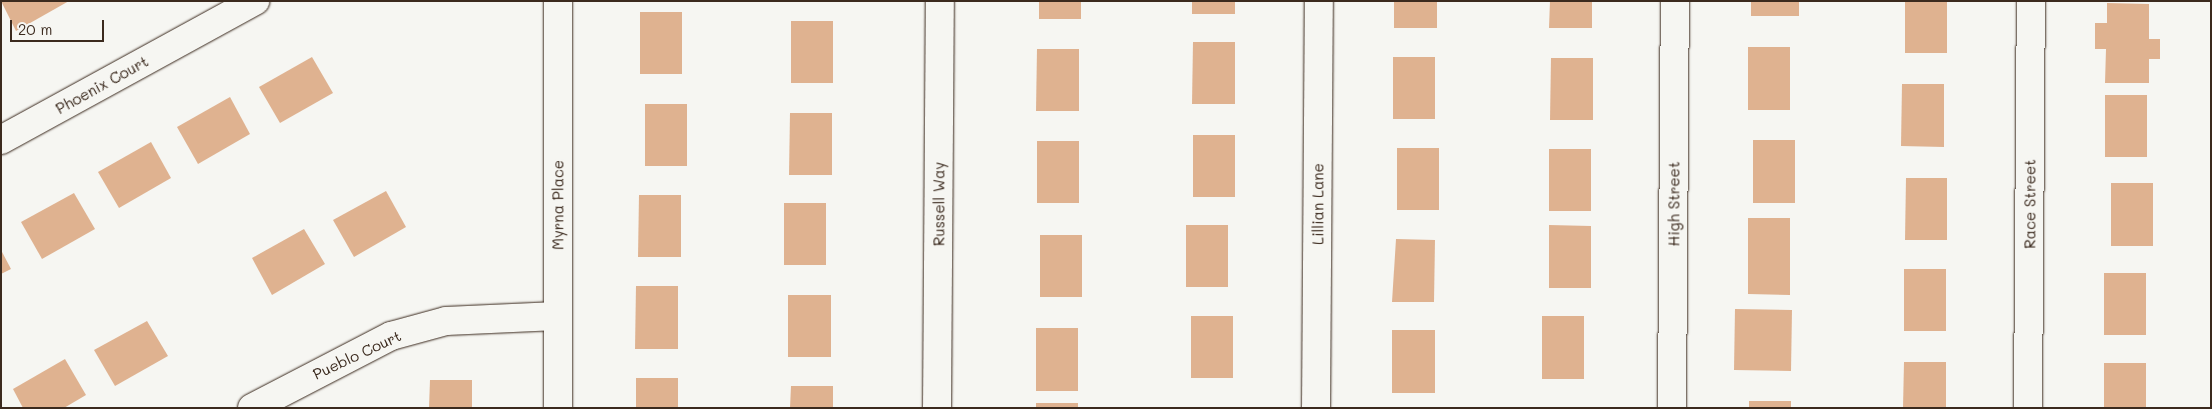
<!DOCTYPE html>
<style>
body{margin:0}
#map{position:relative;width:2212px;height:409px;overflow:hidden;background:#f6f6f2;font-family:Mali,sans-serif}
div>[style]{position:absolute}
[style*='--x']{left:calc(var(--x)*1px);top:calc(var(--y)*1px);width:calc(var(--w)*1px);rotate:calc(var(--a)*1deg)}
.building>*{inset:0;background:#dfb290}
.roads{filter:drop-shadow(0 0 1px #3b2a1e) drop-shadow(0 0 1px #3b2a1e)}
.minor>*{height:28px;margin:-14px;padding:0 14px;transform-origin:14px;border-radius:14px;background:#f6f6f2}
span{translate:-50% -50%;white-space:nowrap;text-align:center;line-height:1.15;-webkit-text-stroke:4px #f6f6f2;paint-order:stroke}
.street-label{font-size:15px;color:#3b2a1e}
.frame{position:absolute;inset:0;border:2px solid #3b2a1e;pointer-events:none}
.scale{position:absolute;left:10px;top:20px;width:94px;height:22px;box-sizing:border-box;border:2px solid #3b2a1e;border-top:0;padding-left:6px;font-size:15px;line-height:18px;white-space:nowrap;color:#3b2a1e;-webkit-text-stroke:4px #f6f6f2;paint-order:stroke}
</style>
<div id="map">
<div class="building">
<div style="clip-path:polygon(1px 1px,69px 1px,16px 31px)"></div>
<div style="clip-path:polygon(1039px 1px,1081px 1px,1081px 19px,1039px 19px)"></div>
<div style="clip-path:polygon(1192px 1px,1235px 1px,1235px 14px,1192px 14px)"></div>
<div style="clip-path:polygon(1394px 1px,1437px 1px,1437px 28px,1394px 28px)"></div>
<div style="clip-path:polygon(1550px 1px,1592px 1px,1592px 28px,1549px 28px)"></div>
<div style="clip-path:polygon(1751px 1px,1799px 1px,1799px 16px,1751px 16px)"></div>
<div style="clip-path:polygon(1905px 1px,1947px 1px,1947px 53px,1905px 53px)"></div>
<div style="clip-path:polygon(2107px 3px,2149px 4px,2149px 39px,2160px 39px,2160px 59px,2149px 59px,2149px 83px,2105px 83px,2106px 49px,2095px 49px,2095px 23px,2107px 23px)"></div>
<div style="clip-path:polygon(640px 12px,682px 12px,682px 74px,640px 74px)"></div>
<div style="clip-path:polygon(791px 21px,833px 21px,833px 83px,791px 83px)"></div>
<div style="clip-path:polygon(1193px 42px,1235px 42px,1235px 104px,1192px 104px)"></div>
<div style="clip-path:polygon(1748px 47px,1790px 47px,1790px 110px,1748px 110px)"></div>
<div style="clip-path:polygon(1037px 49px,1079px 49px,1079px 111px,1036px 111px)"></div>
<div style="clip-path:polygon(312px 57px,333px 93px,280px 123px,259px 87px)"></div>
<div style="clip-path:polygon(1393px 57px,1435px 57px,1435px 119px,1393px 119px)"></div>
<div style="clip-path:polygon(1551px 58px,1593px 58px,1593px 120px,1550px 120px)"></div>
<div style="clip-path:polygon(1902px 84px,1944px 84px,1944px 147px,1901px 146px)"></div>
<div style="clip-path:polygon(2105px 95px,2147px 95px,2147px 157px,2105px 157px)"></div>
<div style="clip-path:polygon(230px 97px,250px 134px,198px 164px,177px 127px)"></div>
<div style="clip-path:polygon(645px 104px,687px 104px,687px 166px,645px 166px)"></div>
<div style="clip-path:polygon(790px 113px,832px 113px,832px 175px,789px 175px)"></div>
<div style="clip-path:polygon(1193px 135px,1235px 135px,1235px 197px,1193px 197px)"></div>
<div style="clip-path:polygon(1753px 140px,1795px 140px,1795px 203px,1753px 203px)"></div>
<div style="clip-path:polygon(1037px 141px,1079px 141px,1079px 203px,1037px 203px)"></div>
<div style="clip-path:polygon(151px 142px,171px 178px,119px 208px,98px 172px)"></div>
<div style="clip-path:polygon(1397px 148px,1439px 148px,1439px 210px,1397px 210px)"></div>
<div style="clip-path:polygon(1549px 149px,1591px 149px,1591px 211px,1549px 211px)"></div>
<div style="clip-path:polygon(1906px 178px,1947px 178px,1947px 240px,1905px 240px)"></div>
<div style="clip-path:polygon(2111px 183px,2153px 183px,2153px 246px,2111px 246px)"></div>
<div style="clip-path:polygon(386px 191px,406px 227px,354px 257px,333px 220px)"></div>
<div style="clip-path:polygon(74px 193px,95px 229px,42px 259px,21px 222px)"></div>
<div style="clip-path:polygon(639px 195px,681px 195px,681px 257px,638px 257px)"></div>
<div style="clip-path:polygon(784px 203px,826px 203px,826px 265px,784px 265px)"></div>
<div style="clip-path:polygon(1748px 218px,1790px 218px,1790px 295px,1748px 294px)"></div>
<div style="clip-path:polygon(1186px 225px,1228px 225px,1228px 287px,1186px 287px)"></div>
<div style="clip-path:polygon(1549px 225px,1591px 226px,1591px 288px,1549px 288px)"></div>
<div style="clip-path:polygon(304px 229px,325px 264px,272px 295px,252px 258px)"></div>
<div style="clip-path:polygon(1040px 235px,1082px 235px,1082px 297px,1040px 297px)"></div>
<div style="clip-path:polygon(1396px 239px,1435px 240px,1434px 302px,1392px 302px)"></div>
<div style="clip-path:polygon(1px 250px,11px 269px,1px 274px)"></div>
<div style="clip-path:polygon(1904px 269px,1946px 269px,1946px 331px,1904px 331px)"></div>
<div style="clip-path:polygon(2104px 273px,2146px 273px,2146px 335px,2104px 335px)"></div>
<div style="clip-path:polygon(636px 286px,678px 286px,678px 349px,635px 349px)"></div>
<div style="clip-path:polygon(788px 295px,831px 295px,831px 357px,788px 357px)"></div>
<div style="clip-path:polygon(1735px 309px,1792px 310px,1791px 371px,1734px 370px)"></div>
<div style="clip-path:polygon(1191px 316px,1233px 316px,1233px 378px,1191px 378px)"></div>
<div style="clip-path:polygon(1542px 316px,1584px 316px,1584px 379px,1542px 379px)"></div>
<div style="clip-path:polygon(147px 321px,168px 356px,115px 386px,94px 350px)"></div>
<div style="clip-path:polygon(1036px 328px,1078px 328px,1078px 391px,1036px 391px)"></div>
<div style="clip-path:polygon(1392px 330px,1435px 330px,1435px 393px,1392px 393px)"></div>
<div style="clip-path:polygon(65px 359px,86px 395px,64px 408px,23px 408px,13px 389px)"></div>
<div style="clip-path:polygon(1904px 362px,1946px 362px,1946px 408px,1903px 408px)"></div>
<div style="clip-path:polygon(2104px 363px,2146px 363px,2146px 408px,2104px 408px)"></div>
<div style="clip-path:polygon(636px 378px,678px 378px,678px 408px,636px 408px)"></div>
<div style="clip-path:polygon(430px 380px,472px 380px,472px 408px,429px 408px)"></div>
<div style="clip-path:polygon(791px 386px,833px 386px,833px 408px,790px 408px)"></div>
<div style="clip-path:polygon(1749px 401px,1791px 401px,1791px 408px,1749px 408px)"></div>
<div style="clip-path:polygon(1036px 403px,1078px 403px,1078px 408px,1036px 408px)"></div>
</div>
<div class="roads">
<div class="minor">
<div style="--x:1;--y:140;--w:290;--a:-28.7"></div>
<div style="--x:252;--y:408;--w:157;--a:-27.4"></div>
<div style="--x:391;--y:336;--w:57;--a:-15.3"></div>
<div style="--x:446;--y:321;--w:111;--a:-2.6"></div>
<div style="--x:558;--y:408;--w:407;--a:-90"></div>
<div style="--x:937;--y:408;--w:407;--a:-89.6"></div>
<div style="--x:1316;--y:408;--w:407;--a:-89.6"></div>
<div style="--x:1672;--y:408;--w:407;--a:-89.6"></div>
<div style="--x:2028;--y:408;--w:407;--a:-89.6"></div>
</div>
</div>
<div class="street-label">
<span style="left:102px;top:85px;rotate:-29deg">Phoenix Court</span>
<span style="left:939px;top:204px;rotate:-90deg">Russell Way</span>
<span style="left:1318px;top:204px;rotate:-90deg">Lillian Lane</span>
<span style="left:1674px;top:204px;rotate:-90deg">High Street</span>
<span style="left:2030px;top:204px;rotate:-90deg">Race Street</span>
<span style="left:558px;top:205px;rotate:-90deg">Myrna Place</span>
<span style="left:357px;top:355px;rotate:-25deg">Pueblo Court</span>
</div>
<div class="frame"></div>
<div class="scale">20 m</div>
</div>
